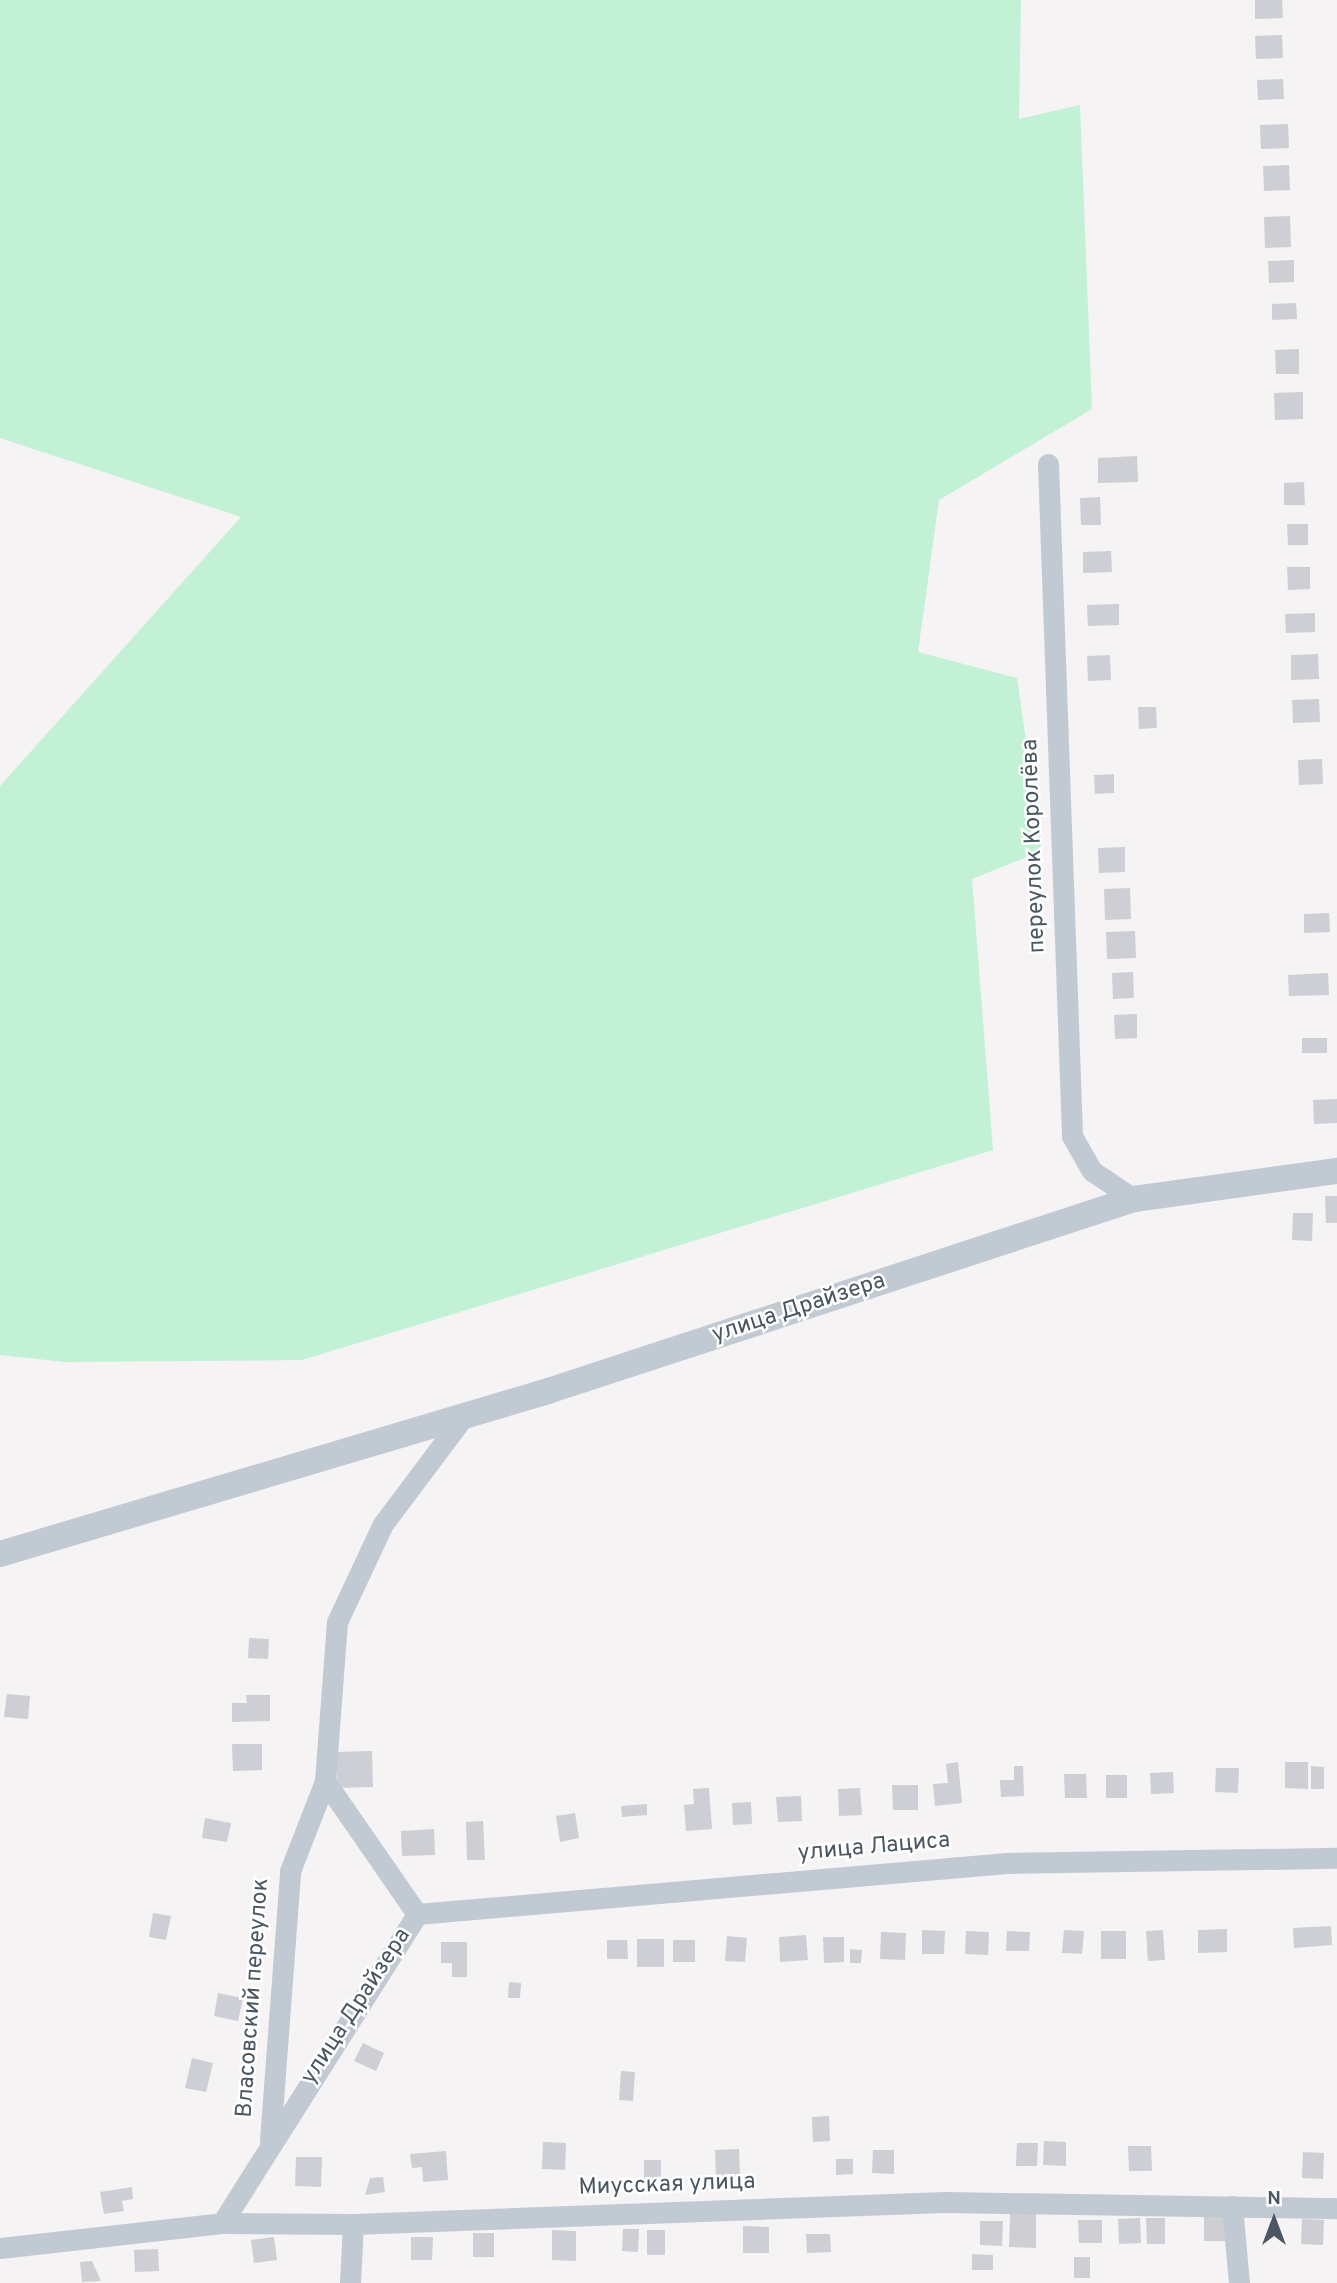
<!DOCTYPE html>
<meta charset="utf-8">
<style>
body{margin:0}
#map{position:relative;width:1337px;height:2283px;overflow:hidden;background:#f5f3f3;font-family:Overpass,sans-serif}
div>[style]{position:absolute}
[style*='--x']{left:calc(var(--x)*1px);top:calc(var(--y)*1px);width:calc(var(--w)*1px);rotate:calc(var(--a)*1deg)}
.green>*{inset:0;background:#c3f1d5}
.building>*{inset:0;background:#cdcfd5}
.minor>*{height:21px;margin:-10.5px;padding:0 10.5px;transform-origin:10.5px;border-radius:10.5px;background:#c1cad2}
.tertiary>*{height:26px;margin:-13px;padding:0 13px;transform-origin:13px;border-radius:13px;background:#c1cad2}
span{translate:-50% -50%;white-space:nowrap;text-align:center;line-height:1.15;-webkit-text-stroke:5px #fff;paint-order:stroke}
.street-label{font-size:23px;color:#4a5661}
.north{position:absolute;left:1239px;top:2185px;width:70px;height:70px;-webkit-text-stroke:5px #fff;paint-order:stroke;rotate:0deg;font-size:19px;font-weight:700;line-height:28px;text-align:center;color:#4a5661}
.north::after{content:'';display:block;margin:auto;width:24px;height:32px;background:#4a5661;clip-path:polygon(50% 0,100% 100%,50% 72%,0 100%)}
</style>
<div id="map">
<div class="green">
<div style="clip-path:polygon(0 0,1021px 0,1019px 119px,1080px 105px,1092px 409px,939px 500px,918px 652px,1017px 678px,1042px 851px,972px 879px,993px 1150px,302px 1360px,65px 1362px,0 1355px,0 786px,241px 517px,0 438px)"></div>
</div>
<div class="building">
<div style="clip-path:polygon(1255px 0,1282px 0,1283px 18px,1255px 19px)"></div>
<div style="clip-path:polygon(1282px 35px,1283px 58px,1256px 59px,1255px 36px)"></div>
<div style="clip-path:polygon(1283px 79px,1284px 99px,1258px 100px,1257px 80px)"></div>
<div style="clip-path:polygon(1288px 124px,1289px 148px,1261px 149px,1260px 125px)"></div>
<div style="clip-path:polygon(1289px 165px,1290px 190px,1264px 191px,1263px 166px)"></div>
<div style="clip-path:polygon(1290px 216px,1291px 247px,1265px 248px,1264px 217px)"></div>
<div style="clip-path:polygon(1294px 260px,1294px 282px,1269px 283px,1268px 261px)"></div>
<div style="clip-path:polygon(1296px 303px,1297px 319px,1272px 320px,1272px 304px)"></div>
<div style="clip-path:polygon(1299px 349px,1299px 374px,1276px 374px,1275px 350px)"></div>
<div style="clip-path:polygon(1303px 392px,1303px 419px,1275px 420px,1274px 393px)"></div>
<div style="clip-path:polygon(1137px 456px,1138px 482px,1098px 483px,1098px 458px)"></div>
<div style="clip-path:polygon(1304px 482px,1305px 505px,1284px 505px,1284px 483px)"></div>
<div style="clip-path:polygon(1100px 497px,1101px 525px,1081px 525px,1080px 498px)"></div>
<div style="clip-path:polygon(1287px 524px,1308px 524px,1308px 545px,1288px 545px)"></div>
<div style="clip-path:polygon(1111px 551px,1112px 572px,1083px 573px,1083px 552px)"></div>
<div style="clip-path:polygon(1287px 567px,1310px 567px,1310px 589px,1288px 590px)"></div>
<div style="clip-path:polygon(1119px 604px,1119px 625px,1088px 626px,1087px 605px)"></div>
<div style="clip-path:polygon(1315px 613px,1315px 632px,1286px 633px,1285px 614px)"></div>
<div style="clip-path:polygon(1318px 654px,1319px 679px,1291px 680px,1291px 655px)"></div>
<div style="clip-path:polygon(1110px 655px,1111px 680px,1088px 681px,1087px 656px)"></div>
<div style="clip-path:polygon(1319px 699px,1320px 722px,1293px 723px,1292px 700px)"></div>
<div style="clip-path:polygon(1138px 707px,1156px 707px,1157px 728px,1139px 729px)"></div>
<div style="clip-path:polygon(1322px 759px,1323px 784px,1299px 785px,1298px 760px)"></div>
<div style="clip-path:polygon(1114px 774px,1114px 793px,1095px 794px,1094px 775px)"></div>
<div style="clip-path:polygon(1125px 847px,1125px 872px,1099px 873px,1098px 848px)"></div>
<div style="clip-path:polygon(1130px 888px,1131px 919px,1105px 920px,1104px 889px)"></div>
<div style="clip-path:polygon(1329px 913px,1330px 932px,1304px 933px,1304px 914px)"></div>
<div style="clip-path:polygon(1135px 931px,1136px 958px,1107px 959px,1106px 932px)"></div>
<div style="clip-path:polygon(1133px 972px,1134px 998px,1113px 999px,1112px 973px)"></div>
<div style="clip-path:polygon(1328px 973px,1329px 995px,1289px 996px,1288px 975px)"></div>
<div style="clip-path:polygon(1137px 1014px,1137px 1038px,1115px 1039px,1114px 1015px)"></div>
<div style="clip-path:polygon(1302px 1038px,1327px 1038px,1327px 1053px,1302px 1053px)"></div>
<div style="clip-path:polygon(1337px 1099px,1337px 1123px,1314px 1124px,1313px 1100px)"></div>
<div style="clip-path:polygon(1325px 1196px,1337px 1196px,1337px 1223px,1326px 1223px)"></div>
<div style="clip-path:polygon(1293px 1213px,1313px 1213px,1312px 1241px,1292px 1240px)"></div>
<div style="clip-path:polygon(249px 1638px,269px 1639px,268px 1659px,248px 1658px)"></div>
<div style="clip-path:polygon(7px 1694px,30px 1696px,28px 1719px,4px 1717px)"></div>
<div style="clip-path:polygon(246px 1695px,270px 1695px,270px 1721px,232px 1722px,232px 1703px,247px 1703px)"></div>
<div style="clip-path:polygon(232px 1744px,262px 1744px,262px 1770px,233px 1771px)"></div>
<div style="clip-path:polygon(372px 1751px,373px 1787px,337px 1788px,336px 1752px)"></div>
<div style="clip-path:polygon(958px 1762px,962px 1803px,935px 1806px,933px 1784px,948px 1783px,946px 1764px)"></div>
<div style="clip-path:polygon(1285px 1762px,1308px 1762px,1308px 1789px,1285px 1788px)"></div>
<div style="clip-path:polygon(1014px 1766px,1023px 1766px,1024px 1796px,1001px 1797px,1000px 1780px,1014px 1780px)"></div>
<div style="clip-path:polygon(1311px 1766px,1324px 1767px,1324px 1789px,1311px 1789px)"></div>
<div style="clip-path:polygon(1216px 1768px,1239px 1768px,1238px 1793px,1215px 1792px)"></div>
<div style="clip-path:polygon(1173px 1772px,1174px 1793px,1151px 1794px,1150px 1773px)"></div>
<div style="clip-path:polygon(1064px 1774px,1086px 1774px,1087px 1798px,1065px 1798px)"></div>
<div style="clip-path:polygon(1106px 1775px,1127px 1775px,1127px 1798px,1106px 1798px)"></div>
<div style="clip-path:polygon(892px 1785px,918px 1785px,918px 1810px,893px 1810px)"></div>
<div style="clip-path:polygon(709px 1788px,712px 1829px,686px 1831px,684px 1805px,694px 1804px,693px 1789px)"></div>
<div style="clip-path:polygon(860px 1788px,862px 1815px,839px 1816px,838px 1789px)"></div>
<div style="clip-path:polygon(801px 1796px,802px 1821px,778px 1822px,776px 1797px)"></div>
<div style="clip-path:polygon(751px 1802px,752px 1824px,733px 1825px,732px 1803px)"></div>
<div style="clip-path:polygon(647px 1804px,647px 1815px,622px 1817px,621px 1806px)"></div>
<div style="clip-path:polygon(575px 1813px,579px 1838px,560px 1842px,556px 1816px)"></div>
<div style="clip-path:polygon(205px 1818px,231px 1823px,227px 1842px,202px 1838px)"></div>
<div style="clip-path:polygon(483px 1821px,485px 1860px,467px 1860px,466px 1822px)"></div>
<div style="clip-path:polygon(434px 1829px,435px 1855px,402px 1856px,401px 1831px)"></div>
<div style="clip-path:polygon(153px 1913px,171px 1916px,166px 1940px,149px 1937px)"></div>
<div style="clip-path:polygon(1331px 1926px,1332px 1945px,1294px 1948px,1293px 1928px)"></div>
<div style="clip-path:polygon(1227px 1929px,1227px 1952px,1198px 1953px,1198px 1930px)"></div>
<div style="clip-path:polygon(922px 1930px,945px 1931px,944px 1954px,922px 1954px)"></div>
<div style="clip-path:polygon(1064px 1930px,1084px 1931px,1082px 1954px,1062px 1953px)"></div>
<div style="clip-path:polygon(1163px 1930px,1165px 1960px,1148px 1961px,1146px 1931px)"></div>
<div style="clip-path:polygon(966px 1931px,989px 1932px,988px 1955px,965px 1954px)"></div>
<div style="clip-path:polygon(1007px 1931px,1030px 1932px,1029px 1951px,1006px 1951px)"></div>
<div style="clip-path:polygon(1101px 1931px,1126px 1931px,1126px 1959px,1101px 1959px)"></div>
<div style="clip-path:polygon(881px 1932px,906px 1933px,905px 1960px,880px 1959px)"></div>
<div style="clip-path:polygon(806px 1935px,808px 1960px,780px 1962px,779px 1937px)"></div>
<div style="clip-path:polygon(727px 1936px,747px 1938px,745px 1962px,725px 1961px)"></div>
<div style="clip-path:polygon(823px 1937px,844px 1937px,844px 1962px,824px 1963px)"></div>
<div style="clip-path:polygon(637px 1939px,664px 1939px,664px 1967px,637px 1967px)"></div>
<div style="clip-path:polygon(607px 1940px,627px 1940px,628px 1959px,607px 1959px)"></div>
<div style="clip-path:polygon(673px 1940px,695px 1940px,695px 1962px,673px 1962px)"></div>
<div style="clip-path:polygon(441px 1942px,467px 1942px,467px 1977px,452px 1977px,452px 1963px,441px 1963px)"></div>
<div style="clip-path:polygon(850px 1949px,862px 1950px,861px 1963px,850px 1963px)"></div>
<div style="clip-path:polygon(509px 1982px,521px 1983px,520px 1998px,508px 1998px)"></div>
<div style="clip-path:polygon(218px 1993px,243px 1998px,238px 2021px,214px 2016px)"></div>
<div style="clip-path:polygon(363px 2043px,384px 2053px,376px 2071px,354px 2061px)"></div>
<div style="clip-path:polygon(192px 2058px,213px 2063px,206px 2092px,185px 2088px)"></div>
<div style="clip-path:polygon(621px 2071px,635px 2072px,633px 2101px,619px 2100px)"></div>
<div style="clip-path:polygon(829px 2116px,830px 2141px,813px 2142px,812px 2117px)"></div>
<div style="clip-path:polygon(1044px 2141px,1066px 2142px,1066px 2166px,1043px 2165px)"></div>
<div style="clip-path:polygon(543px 2142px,566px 2143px,565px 2170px,542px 2169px)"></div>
<div style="clip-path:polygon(1017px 2143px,1038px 2143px,1037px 2166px,1016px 2166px)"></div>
<div style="clip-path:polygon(1128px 2146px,1151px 2146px,1152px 2171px,1129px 2171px)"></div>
<div style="clip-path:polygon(739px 2149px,740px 2176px,716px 2177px,715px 2150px)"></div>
<div style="clip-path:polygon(873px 2150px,894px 2150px,894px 2174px,872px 2173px)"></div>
<div style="clip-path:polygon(446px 2151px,448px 2180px,423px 2182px,422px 2167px,412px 2168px,410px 2154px)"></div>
<div style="clip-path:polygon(1303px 2152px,1324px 2153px,1323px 2179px,1302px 2178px)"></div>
<div style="clip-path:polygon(296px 2157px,322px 2157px,321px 2187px,295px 2186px)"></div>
<div style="clip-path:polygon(836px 2159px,853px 2159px,853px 2174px,836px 2175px)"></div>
<div style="clip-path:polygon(644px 2160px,661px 2160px,661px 2181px,644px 2182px)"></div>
<div style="clip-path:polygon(383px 2177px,385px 2192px,365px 2195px,370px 2178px)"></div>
<div style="clip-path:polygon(132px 2187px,133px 2199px,122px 2201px,124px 2211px,104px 2214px,100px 2192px)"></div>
<div style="clip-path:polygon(1010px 2214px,1036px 2214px,1036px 2248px,1009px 2247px)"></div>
<div style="clip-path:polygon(1204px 2214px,1228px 2215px,1227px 2241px,1204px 2241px)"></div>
<div style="clip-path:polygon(1140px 2218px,1141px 2243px,1119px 2244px,1118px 2219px)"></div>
<div style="clip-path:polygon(1146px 2218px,1165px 2218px,1165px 2244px,1147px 2244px)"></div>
<div style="clip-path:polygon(1302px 2219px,1324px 2220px,1323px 2245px,1301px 2244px)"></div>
<div style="clip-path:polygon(1078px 2220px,1102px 2220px,1102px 2243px,1079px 2243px)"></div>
<div style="clip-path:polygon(980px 2221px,1003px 2221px,1002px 2246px,980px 2245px)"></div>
<div style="clip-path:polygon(743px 2226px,769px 2227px,769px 2253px,743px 2253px)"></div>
<div style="clip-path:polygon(623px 2229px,639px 2229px,638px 2252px,622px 2251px)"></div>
<div style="clip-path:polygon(552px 2230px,576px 2231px,576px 2261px,552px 2260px)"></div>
<div style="clip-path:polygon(647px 2230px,665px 2230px,665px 2255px,647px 2255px)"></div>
<div style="clip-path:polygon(473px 2233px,494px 2233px,494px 2257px,473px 2257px)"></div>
<div style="clip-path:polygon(806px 2234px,830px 2234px,831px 2252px,807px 2253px)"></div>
<div style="clip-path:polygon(274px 2237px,277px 2260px,254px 2263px,251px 2240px)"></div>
<div style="clip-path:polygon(411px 2237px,433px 2237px,432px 2260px,411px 2260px)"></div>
<div style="clip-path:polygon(158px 2249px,159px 2271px,135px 2272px,134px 2250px)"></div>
<div style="clip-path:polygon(972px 2254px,993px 2255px,993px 2270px,972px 2270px)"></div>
<div style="clip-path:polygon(1074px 2257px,1090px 2257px,1090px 2278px,1074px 2278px)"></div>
<div style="clip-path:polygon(92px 2261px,101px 2281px,82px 2282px,80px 2262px)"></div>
</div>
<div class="minor">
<div style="--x:1048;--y:464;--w:672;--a:87.95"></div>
<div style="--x:1072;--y:1136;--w:40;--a:60.3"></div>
<div style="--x:1092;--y:1171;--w:50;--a:33.7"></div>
<div style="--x:417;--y:1914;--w:592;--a:-4.94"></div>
<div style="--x:1007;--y:1863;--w:330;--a:-0.9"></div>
<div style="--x:270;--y:2140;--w:270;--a:-85.7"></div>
<div style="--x:290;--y:1871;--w:97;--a:-68.7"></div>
<div style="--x:1232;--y:2206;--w:77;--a:84.8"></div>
<div style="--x:222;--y:2223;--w:365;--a:-57.7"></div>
<div style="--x:417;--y:1914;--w:162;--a:-124.7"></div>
<div style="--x:325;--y:1781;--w:159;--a:-85.7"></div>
<div style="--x:337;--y:1622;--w:108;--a:-64.9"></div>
<div style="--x:383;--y:1524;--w:135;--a:-53.1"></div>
<div style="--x:0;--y:2248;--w:223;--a:-6.4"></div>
<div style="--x:222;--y:2223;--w:131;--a:0.4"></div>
<div style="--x:353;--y:2224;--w:592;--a:-2.13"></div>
<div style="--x:945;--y:2202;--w:392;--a:0.9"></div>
<div style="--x:350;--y:2283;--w:59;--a:-87.1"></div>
</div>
<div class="tertiary">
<div style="--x:0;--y:1554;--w:572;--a:-16.56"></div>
<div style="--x:548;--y:1391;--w:617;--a:-18.14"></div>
<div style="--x:1134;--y:1199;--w:205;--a:-7.9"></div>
</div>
<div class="street-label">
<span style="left:1035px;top:846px;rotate:-92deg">переулок Королёва</span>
<span style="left:799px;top:1309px;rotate:-18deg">улица Драйзера</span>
<span style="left:874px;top:1848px;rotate:-5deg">улица Лациса</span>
<span style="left:254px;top:1998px;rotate:-86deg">Власовский переулок</span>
<span style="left:357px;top:2007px;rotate:-57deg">улица Драйзера</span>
<span style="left:667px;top:2186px;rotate:-2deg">Миусская улица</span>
</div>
<div class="north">N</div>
</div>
